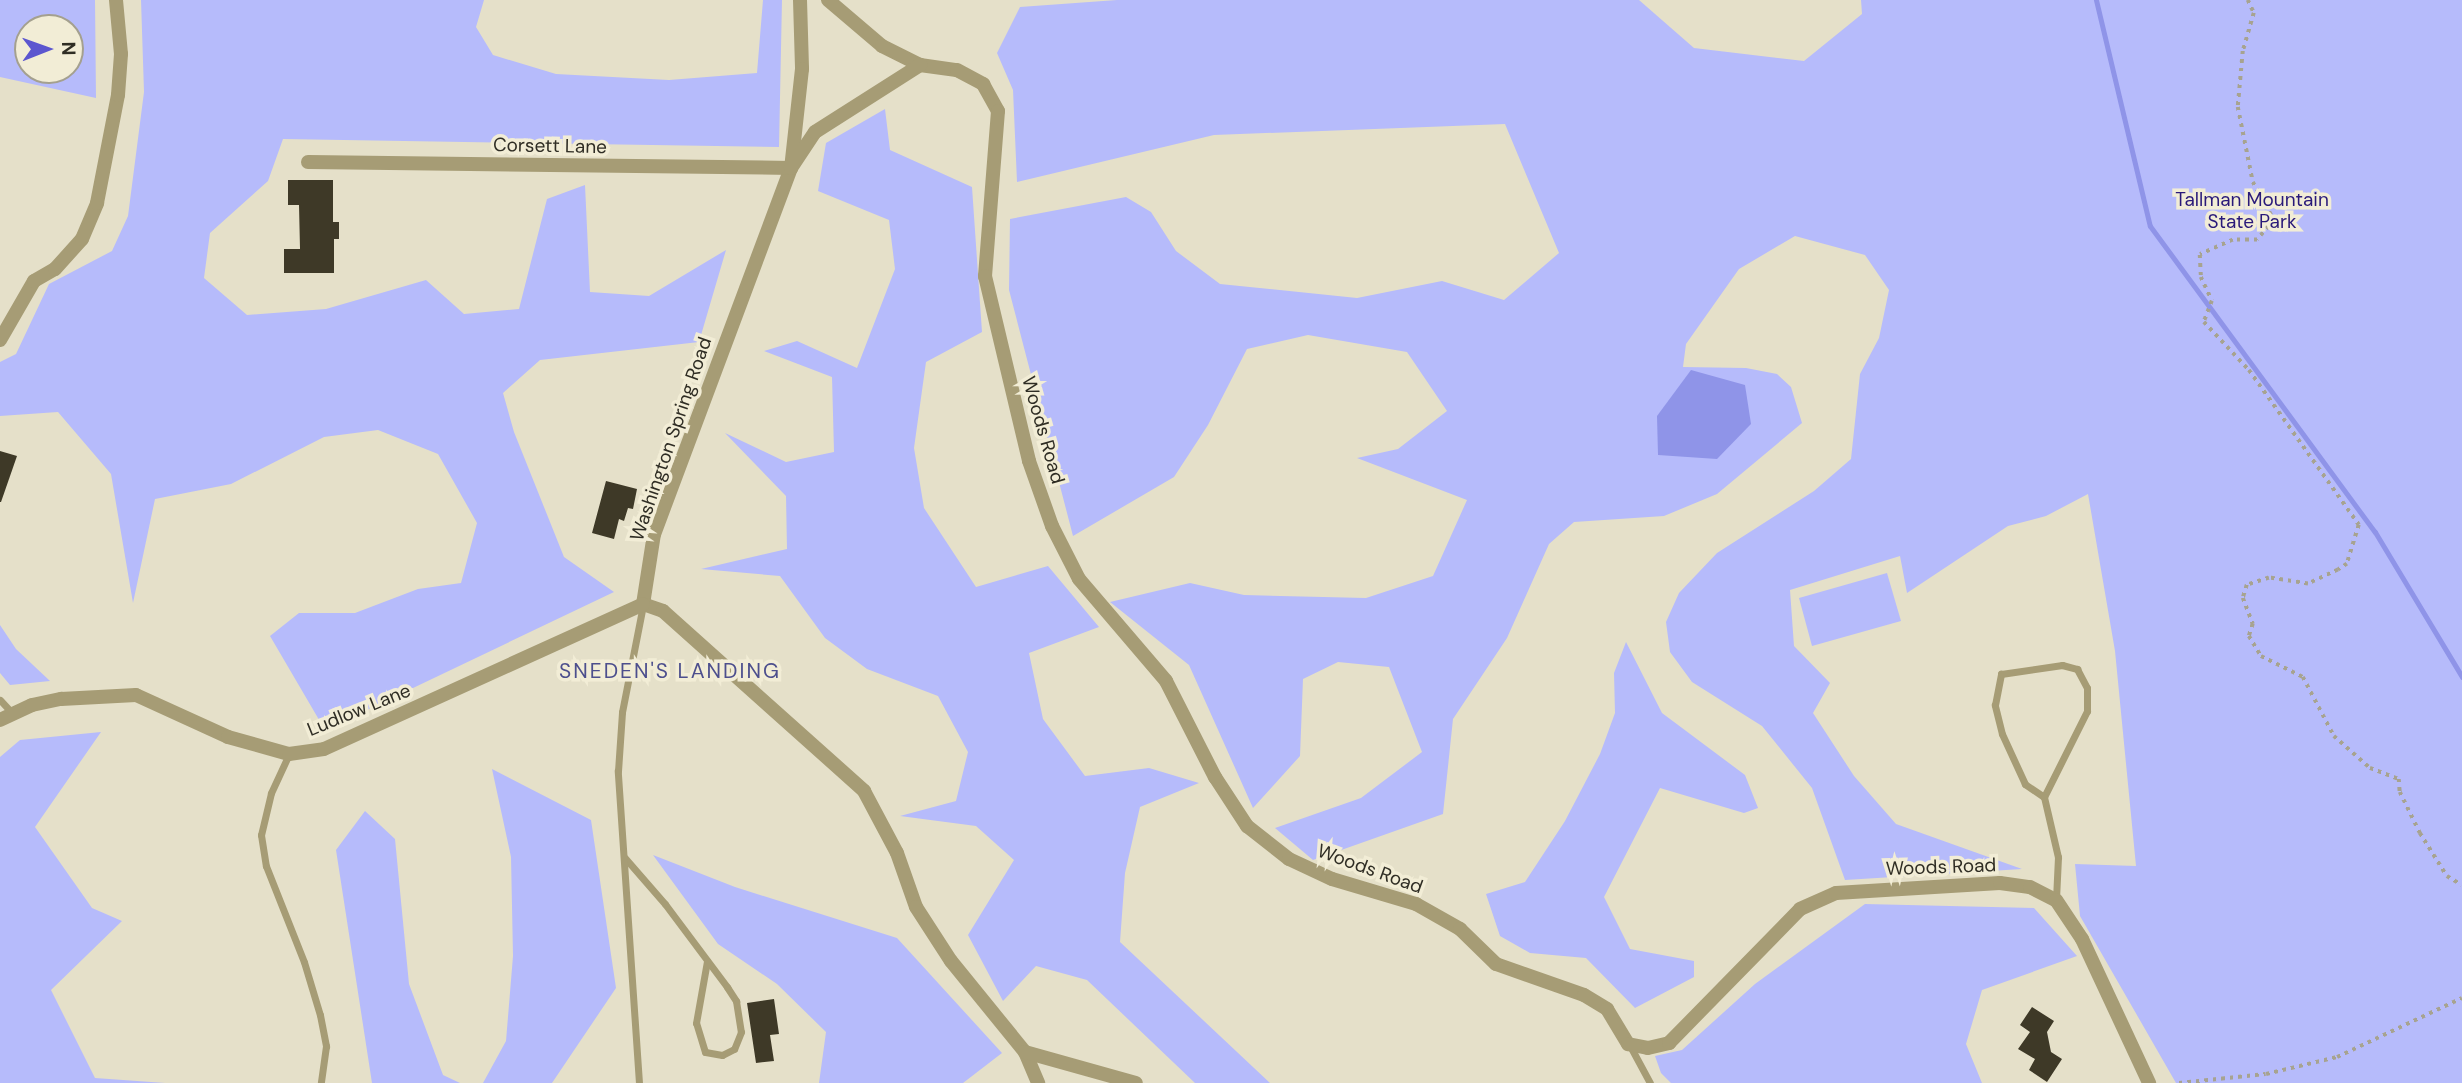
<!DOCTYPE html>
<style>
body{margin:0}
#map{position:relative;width:2462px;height:1083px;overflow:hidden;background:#e5e0c9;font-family:"DM Sans",sans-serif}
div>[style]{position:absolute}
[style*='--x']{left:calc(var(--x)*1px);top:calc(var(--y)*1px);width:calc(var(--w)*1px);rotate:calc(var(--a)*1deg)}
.green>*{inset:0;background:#b6bbfb}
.water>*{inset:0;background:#8f94e8}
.stream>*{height:5px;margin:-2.5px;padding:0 2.5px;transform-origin:2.5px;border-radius:2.5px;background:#8f94e8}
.building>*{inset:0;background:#3e3927}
.path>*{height:3.5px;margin-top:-1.75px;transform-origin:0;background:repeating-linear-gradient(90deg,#a7a390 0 3.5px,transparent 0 8.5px)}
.service>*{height:7px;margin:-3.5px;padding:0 3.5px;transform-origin:3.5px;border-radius:3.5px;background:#a69c75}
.minor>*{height:14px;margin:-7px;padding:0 7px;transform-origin:7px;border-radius:7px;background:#a69c75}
span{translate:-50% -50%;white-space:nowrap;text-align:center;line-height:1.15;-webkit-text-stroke:7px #f2edd6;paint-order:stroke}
.street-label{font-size:19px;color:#2f2d24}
.park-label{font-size:19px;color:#291979}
.neighbourhood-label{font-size:21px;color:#4d4f8d;letter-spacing:2px}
.north{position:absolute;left:14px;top:14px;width:70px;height:70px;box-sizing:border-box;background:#f2edd6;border:2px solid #a4a08f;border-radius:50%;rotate:89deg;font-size:19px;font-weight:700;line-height:28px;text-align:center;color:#2f2d24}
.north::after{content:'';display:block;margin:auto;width:24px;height:32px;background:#5c56cf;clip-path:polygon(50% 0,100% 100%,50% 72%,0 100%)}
</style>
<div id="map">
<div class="green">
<div style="clip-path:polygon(evenodd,0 0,95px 0,96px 98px,0 77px,0 0,28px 28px,70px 28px,70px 70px,28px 70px,28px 28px)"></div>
<div style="clip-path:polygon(141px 0,484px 0,476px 27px,493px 55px,556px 74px,669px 80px,757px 73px,763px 0,782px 0,779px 147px,283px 139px,268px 181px,210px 233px,204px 278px,247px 315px,326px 309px,426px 280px,464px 314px,519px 309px,547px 199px,585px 185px,590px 292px,649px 296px,726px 250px,699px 342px,540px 360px,503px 393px,514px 432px,564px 557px,614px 592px,325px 730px,270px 636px,299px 613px,355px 613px,418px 589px,461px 583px,477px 523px,438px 454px,378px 430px,324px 437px,231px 484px,155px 499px,133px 603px,111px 474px,58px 412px,0 416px,0 362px,16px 354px,49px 284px,112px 251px,128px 216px,144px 92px)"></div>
<div style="clip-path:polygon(1117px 0,1639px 0,1694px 48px,1804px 61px,1862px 14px,1861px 0,2462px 0,2462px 1083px,2176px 1083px,2080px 916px,2075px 864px,2136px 866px,2115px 651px,2088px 494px,2046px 516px,2008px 526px,1907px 593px,1900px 556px,1790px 590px,1794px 646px,1830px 683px,1813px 713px,1854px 776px,1896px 824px,2022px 869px,1845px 880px,1812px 788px,1762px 726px,1692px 682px,1670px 652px,1666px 622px,1679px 593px,1717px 553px,1814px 491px,1851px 459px,1860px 374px,1879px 338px,1889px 290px,1865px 255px,1795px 236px,1739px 269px,1686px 344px,1683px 367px,1746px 368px,1777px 374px,1791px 387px,1802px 423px,1717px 494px,1664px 516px,1574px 522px,1549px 544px,1507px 638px,1453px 719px,1443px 814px,1313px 860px,1275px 828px,1361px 798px,1422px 752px,1389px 667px,1338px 662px,1303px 679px,1300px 756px,1253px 808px,1189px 665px,1110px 602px,1190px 583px,1244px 595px,1366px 598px,1433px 576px,1467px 500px,1357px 458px,1398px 449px,1447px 411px,1407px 352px,1308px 335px,1247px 349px,1208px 425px,1174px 477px,1073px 536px,1009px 290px,1010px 219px,1126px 197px,1151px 212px,1176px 251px,1220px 284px,1357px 298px,1442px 281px,1504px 300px,1559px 253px,1505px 124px,1214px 135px,1017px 182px,1013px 90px,997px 53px,1020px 7px)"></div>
<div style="clip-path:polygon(885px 109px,890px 150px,972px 187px,982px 332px,926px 362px,914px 448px,924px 508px,976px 587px,1048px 566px,1099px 627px,1029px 653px,1043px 719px,1085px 776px,1149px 768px,1199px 783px,1140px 807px,1125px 873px,1120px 942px,1270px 1083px,1195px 1083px,1087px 980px,1036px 966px,1003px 1001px,968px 935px,1014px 860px,976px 826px,900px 816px,956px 801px,968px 752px,938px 696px,867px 669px,825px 638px,780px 576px,701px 569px,787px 549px,786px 496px,725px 433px,786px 462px,834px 452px,832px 377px,764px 351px,797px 341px,857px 368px,895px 269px,889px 220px,818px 191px,826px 143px)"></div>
<div style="clip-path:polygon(1887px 573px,1901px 621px,1812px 646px,1799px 598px)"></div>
<div style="clip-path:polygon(0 625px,16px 649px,50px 681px,10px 685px,0 673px)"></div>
<div style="clip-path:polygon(1626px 642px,1662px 713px,1745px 775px,1758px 808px,1744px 813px,1660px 788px,1604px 897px,1630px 949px,1694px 961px,1694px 977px,1635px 1008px,1586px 958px,1530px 953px,1500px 936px,1486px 894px,1525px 882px,1565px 821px,1600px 754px,1615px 713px,1614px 673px)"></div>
<div style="clip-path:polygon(101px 732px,35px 827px,92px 908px,122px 921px,51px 990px,95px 1078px,165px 1083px,0 1083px,0 757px,20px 740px)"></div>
<div style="clip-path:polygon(492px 769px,591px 820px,616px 988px,552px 1083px,483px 1083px,506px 1041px,513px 956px,511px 857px)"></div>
<div style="clip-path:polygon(365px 811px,395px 839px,409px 984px,443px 1075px,460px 1083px,372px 1083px,336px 850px)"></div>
<div style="clip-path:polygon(653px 855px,735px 887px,897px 938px,1002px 1053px,963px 1083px,819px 1083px,826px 1032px,777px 984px,718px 944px)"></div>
<div style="clip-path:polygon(1865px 904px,2034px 908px,2077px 956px,1982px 990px,1966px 1044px,1982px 1083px,1671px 1083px,1661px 1073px,1655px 1056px,1682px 1050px,1755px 984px)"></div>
</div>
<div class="water">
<div style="clip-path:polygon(1691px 370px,1745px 385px,1751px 424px,1717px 459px,1658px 455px,1657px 416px)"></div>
</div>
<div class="stream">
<div style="--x:2096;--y:0;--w:232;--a:76.6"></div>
<div style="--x:2150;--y:226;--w:380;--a:53.7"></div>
<div style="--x:2375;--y:532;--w:169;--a:59"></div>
</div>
<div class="building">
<div style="clip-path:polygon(288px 180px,333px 180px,333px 222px,339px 222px,339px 239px,334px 239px,334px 273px,284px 273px,284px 249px,300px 249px,299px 205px,288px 205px)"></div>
<div style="clip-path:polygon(0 451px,17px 456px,1px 502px,0 502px)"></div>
<div style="clip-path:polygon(606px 481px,637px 489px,633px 509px,628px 508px,624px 521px,619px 519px,614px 539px,592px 533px)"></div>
<div style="clip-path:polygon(774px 999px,779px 1034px,770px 1035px,774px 1061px,756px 1063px,747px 1003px)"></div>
<div style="clip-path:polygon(2032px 1007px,2054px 1021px,2047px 1032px,2051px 1052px,2062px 1059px,2047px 1082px,2029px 1070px,2035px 1059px,2018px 1049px,2030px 1032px,2020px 1025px)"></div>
</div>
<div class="path">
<div style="--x:2248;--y:0;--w:14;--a:65"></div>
<div style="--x:2254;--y:13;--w:40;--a:106"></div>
<div style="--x:2243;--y:51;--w:56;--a:95.1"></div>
<div style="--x:2238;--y:107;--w:76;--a:78.7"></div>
<div style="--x:2253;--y:182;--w:43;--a:61.1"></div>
<div style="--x:2274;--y:220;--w:26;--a:130"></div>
<div style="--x:2257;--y:240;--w:24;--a:180"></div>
<div style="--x:2233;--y:240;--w:36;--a:156"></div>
<div style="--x:2200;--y:255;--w:22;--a:87"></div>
<div style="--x:2201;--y:277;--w:26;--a:65"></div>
<div style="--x:2212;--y:301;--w:22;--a:111"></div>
<div style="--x:2204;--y:322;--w:66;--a:46.8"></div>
<div style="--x:2249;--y:370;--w:190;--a:54.6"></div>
<div style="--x:2359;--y:525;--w:41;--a:107.1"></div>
<div style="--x:2347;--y:564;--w:11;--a:146"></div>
<div style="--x:2338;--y:570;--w:33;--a:155"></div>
<div style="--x:2308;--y:584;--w:39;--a:-171"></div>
<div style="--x:2269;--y:578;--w:23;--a:162"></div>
<div style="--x:2247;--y:585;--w:14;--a:107"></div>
<div style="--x:2243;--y:598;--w:28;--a:69"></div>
<div style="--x:2253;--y:624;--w:13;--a:108"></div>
<div style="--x:2249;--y:636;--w:23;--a:59"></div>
<div style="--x:2261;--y:656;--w:47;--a:26.6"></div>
<div style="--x:2303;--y:677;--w:67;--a:62.3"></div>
<div style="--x:2334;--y:736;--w:48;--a:41.6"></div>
<div style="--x:2370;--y:768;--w:31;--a:21"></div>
<div style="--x:2399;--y:779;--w:13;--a:86"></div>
<div style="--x:2400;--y:792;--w:46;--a:64"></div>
<div style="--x:2420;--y:833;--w:51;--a:57.9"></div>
<div style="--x:2447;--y:876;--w:17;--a:31"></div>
<div style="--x:2179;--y:1083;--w:87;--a:-5.9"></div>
<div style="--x:2266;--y:1074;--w:73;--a:-13.5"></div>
<div style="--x:2337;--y:1057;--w:138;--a:-25.3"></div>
</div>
<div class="service">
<div style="--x:0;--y:700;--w:19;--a:47"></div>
<div style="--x:289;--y:754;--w:43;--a:114.8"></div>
<div style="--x:271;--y:793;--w:43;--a:103.4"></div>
<div style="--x:261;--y:835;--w:31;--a:81"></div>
<div style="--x:266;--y:866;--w:103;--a:68.4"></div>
<div style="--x:304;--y:962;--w:55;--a:73.2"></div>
<div style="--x:320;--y:1015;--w:32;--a:79"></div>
<div style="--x:326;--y:1046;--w:37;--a:98"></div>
<div style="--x:2044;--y:797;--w:23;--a:-146"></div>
<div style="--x:2025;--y:784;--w:55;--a:-114.7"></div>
<div style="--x:2002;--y:734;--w:30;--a:-104"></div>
<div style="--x:1995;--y:705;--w:32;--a:-79"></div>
<div style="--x:2001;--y:674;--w:62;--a:-8.4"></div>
<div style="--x:2062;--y:665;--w:16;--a:15"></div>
<div style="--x:2077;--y:669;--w:21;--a:62"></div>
<div style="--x:2087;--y:688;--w:23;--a:90"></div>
<div style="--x:2087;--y:711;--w:96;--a:116.6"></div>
<div style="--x:2044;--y:797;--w:62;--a:76.9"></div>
<div style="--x:2058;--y:857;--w:42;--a:92.7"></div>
<div style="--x:625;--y:858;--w:61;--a:49"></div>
<div style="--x:665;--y:904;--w:104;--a:53.2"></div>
<div style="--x:727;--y:987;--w:17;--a:57"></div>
<div style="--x:736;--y:1001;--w:31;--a:81"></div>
<div style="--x:741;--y:1032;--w:18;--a:112"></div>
<div style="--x:734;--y:1049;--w:13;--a:153"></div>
<div style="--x:722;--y:1055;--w:17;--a:-170"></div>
<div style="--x:705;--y:1052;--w:30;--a:-107"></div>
<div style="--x:696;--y:1023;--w:63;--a:-79.9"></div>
<div style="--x:1629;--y:1044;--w:44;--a:61.7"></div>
<div style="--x:639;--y:1083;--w:313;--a:-93.9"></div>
<div style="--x:618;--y:771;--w:59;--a:-86.1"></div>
<div style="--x:622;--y:712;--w:109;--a:-78.9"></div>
</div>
<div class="minor">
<div style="--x:800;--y:0;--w:69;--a:88.3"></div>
<div style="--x:802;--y:69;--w:100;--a:96.3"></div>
<div style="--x:791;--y:168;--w:391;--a:110.5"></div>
<div style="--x:654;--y:534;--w:71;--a:98.9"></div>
<div style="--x:643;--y:604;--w:21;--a:19"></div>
<div style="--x:663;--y:611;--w:270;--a:41.8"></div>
<div style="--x:864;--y:791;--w:70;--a:62"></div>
<div style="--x:897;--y:853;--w:57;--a:70.6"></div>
<div style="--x:916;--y:907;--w:64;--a:57.1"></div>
<div style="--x:951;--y:961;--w:117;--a:50.9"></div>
<div style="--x:1025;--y:1052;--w:34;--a:67"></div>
<div style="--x:828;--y:0;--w:71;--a:40.4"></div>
<div style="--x:882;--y:46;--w:42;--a:26.6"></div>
<div style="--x:920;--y:65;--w:37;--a:8"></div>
<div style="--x:957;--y:70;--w:30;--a:28"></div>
<div style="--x:983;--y:84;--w:31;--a:61"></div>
<div style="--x:998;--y:111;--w:166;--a:94.5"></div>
<div style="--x:985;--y:276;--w:190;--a:76.6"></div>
<div style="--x:1029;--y:461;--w:69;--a:70.5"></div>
<div style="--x:1052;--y:526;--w:59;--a:63"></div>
<div style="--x:1079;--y:579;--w:134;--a:49.5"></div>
<div style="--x:1166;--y:681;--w:108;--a:63"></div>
<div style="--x:1215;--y:777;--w:59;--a:56.9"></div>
<div style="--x:1247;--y:826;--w:53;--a:38.2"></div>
<div style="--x:1289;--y:859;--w:47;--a:24.9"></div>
<div style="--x:1332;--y:879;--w:88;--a:16.6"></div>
<div style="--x:1416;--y:904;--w:51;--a:29.6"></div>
<div style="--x:1460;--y:929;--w:50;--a:44.2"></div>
<div style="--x:1496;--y:964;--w:93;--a:19.4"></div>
<div style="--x:1584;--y:995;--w:27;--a:31"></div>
<div style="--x:1607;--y:1009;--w:41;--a:59"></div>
<div style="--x:1628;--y:1044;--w:20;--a:11"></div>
<div style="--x:1648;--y:1048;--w:22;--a:-13"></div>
<div style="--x:1669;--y:1043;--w:187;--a:-45.6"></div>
<div style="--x:1800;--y:909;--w:39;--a:-24"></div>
<div style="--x:1836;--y:893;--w:164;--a:-3.5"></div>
<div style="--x:2000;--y:883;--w:30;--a:8"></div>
<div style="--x:2030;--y:887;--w:29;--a:27"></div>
<div style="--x:2056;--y:900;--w:47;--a:56.3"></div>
<div style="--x:2082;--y:939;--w:159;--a:65"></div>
<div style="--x:308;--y:162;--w:483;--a:0.7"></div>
<div style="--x:791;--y:168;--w:43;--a:-56.3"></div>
<div style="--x:815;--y:132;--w:125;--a:-32.5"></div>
<div style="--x:0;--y:340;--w:68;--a:-60"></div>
<div style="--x:34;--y:281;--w:24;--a:-30"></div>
<div style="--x:55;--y:269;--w:40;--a:-48"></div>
<div style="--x:82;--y:239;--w:39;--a:-67"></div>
<div style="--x:97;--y:203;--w:110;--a:-79"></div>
<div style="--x:118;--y:95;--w:41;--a:-85.8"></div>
<div style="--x:121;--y:54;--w:54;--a:-95.3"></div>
<div style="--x:0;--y:720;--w:35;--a:-25"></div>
<div style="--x:32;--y:705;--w:30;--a:-12"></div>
<div style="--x:61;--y:699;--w:75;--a:-3.1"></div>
<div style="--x:136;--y:695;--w:101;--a:24.5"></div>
<div style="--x:228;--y:737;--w:63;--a:15.6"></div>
<div style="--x:289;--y:754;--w:35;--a:-8"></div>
<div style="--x:324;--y:749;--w:350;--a:-24.4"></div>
<div style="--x:1025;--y:1052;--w:115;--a:15.6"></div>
</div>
<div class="street-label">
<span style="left:550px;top:146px;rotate:1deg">Corsett Lane</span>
<span style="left:1043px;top:430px;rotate:74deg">Woods Road</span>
<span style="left:671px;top:439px;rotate:-71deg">Washington Spring Road</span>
<span style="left:359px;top:710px;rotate:-22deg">Ludlow Lane</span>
<span style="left:1941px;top:867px;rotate:-2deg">Woods Road</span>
<span style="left:1370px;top:869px;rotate:20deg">Woods Road</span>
</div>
<div class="park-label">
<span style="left:2252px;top:211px">Tallman Mountain<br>State Park</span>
</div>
<div class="neighbourhood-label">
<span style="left:670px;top:671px">SNEDEN'S LANDING</span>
</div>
<div class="north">N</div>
</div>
